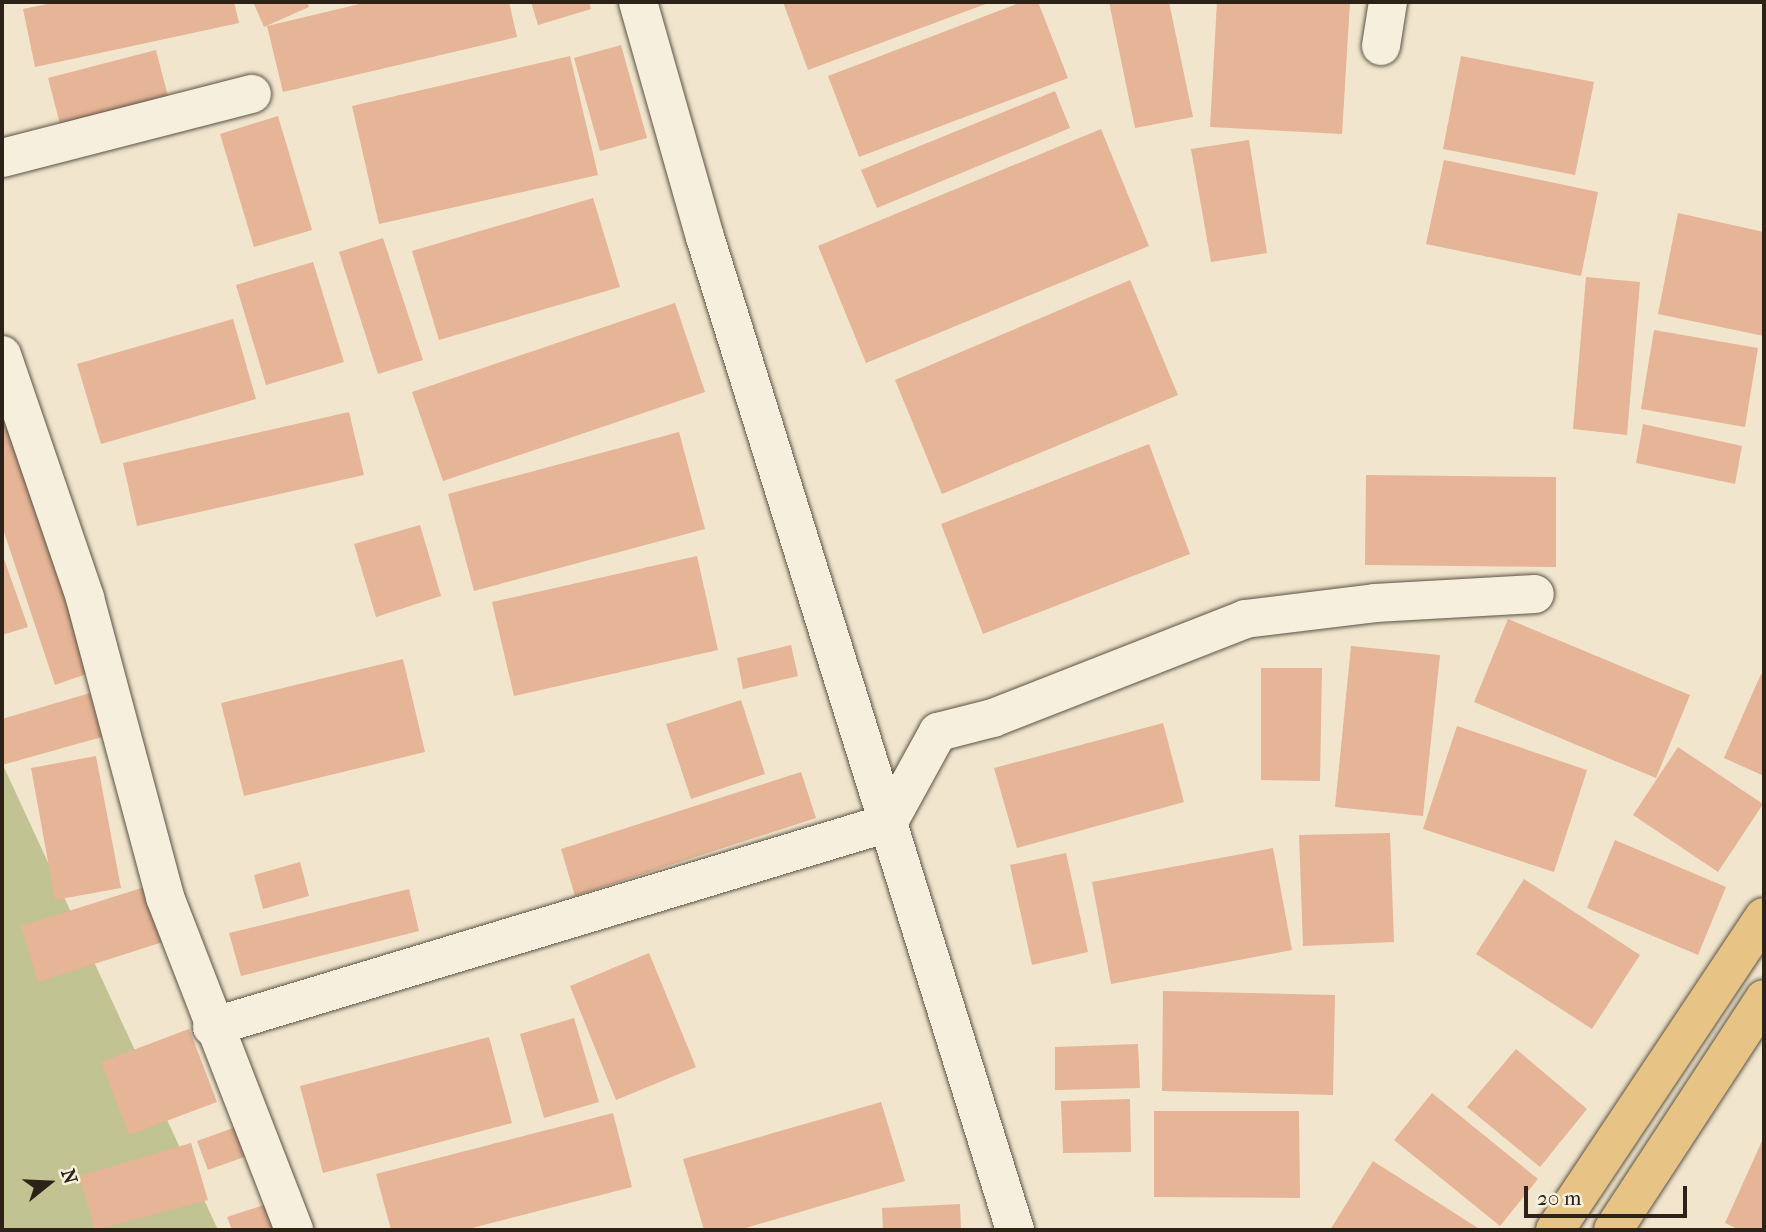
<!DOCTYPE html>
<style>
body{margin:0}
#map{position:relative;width:1766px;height:1232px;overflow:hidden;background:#f1e6cd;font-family:"IM FELL French Canon",serif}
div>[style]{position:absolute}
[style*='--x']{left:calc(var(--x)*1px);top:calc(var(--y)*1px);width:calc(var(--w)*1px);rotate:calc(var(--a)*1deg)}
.green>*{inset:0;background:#c1c393}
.building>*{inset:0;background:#e6b496}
.roads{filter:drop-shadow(0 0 2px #5d5345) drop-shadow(0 0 2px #5d5345)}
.minor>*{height:38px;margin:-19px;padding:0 19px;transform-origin:19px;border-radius:19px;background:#f6efde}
.major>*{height:38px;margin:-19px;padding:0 19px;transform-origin:19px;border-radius:19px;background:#e8c386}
span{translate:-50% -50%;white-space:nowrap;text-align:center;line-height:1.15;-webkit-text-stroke:7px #f6efde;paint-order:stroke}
.frame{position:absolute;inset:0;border:4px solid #2c2218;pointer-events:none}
.north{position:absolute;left:14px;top:1148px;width:70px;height:70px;-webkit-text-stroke:5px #f6efde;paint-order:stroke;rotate:72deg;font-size:19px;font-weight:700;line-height:28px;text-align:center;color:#2c2218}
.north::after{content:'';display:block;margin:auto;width:24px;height:32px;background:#2c2218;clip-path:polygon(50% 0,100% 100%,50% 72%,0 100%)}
.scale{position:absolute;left:1524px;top:1186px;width:163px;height:32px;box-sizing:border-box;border:4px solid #2c2218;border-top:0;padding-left:9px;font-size:21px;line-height:24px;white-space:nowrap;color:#2c2218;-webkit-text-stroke:5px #f6efde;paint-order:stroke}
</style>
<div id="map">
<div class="green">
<div style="clip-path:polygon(2px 763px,218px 1230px,2px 1230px)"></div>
</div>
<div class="building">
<div style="clip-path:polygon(57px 2px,234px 2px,239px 23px,35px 67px,23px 9px)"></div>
<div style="clip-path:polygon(253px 2px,307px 2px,309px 7px,264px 27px)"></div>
<div style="clip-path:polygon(368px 2px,509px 2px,517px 37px,283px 92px,267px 26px)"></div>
<div style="clip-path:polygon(531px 2px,589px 2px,591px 9px,538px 25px)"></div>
<div style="clip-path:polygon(783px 2px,991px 2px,808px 70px)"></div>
<div style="clip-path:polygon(1022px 2px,1038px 2px,1068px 78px,859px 157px,828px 76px)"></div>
<div style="clip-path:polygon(1109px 2px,1169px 2px,1193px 117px,1135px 128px)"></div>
<div style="clip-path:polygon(1217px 2px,1350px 2px,1342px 134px,1210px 127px)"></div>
<div style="clip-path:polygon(621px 45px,647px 138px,600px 151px,574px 58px)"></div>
<div style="clip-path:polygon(156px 50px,169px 100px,61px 128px,48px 78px)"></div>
<div style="clip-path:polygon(570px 56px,598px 175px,379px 224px,352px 106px)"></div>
<div style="clip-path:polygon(1461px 56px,1594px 82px,1575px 175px,1443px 149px)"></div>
<div style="clip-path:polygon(1055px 91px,1070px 128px,877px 208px,861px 170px)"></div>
<div style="clip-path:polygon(278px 116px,312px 230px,254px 247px,220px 134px)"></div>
<div style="clip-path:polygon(1101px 129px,1149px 246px,866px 363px,818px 246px)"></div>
<div style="clip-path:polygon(1249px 140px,1267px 253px,1211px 262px,1191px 149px)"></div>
<div style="clip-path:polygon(1444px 160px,1598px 192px,1581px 276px,1426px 244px)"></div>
<div style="clip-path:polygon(593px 198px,620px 287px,439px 340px,412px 251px)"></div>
<div style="clip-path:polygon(1678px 213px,1764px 232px,1764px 336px,1658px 314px)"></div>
<div style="clip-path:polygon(383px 238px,423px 360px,378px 374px,339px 252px)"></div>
<div style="clip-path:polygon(313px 262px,344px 362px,266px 385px,236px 285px)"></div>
<div style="clip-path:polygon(1586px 277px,1640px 282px,1627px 435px,1573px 429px)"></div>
<div style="clip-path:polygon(1130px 280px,1178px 395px,942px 494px,895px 380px)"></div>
<div style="clip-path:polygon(675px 303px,705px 392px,443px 481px,412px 392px)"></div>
<div style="clip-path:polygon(233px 319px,256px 399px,101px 444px,77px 364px)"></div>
<div style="clip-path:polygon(1654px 330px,1758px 348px,1745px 427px,1641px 409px)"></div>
<div style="clip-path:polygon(2px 391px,95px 671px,55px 685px,2px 526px)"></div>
<div style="clip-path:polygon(349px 412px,364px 475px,137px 526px,123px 463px)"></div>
<div style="clip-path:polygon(1643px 424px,1742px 446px,1735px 484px,1636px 463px)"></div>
<div style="clip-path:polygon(679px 432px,705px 529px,474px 591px,448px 494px)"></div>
<div style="clip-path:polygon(1149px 444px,1190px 554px,983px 634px,941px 524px)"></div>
<div style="clip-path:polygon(1366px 475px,1556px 477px,1556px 567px,1365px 565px)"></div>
<div style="clip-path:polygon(420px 525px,441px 596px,376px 617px,354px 544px)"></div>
<div style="clip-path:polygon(2px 553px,28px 627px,2px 635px)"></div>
<div style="clip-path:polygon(697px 556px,718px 650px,514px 696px,492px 602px)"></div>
<div style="clip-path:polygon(1508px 619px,1690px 695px,1656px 778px,1474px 702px)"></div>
<div style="clip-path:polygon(791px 645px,798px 676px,743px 689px,737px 658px)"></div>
<div style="clip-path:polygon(1351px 646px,1440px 655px,1423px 816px,1335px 807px)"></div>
<div style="clip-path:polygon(403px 659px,425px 752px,244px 796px,221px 703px)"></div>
<div style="clip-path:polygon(1261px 668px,1322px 668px,1320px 781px,1261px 780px)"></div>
<div style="clip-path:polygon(1761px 674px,1764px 676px,1764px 776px,1724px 758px)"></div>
<div style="clip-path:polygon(90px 693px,102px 737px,2px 765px,2px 719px)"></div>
<div style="clip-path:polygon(741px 700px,765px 774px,691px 799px,666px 724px)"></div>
<div style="clip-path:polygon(1163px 723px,1184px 802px,1017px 848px,994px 768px)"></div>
<div style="clip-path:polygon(1457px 726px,1587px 770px,1554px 872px,1423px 829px)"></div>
<div style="clip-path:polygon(1678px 747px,1763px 804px,1718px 872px,1633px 815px)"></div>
<div style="clip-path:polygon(96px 756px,121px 888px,55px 900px,31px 768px)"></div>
<div style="clip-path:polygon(801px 772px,816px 818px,575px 896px,561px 849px)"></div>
<div style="clip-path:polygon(1390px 833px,1394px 942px,1303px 946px,1299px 835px)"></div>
<div style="clip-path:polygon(1615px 840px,1726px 887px,1698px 955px,1587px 908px)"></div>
<div style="clip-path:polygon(1273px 848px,1292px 950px,1111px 984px,1092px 882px)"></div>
<div style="clip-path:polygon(1066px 853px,1088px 952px,1032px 965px,1010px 865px)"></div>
<div style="clip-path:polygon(300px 862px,309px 896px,263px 909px,254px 875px)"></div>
<div style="clip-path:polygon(1524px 879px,1640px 955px,1592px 1029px,1476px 954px)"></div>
<div style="clip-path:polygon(151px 885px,169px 940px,38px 982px,21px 926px)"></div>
<div style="clip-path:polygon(409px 889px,419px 931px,241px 976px,229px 933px)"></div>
<div style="clip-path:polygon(649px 953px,696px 1067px,616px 1100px,570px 986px)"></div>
<div style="clip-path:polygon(1163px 991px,1335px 995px,1333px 1095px,1162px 1091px)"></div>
<div style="clip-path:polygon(574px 1018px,599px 1102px,544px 1118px,520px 1034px)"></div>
<div style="clip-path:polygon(189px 1029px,217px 1102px,129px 1135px,101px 1062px)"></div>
<div style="clip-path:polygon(489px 1037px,512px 1123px,323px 1173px,300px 1086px)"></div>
<div style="clip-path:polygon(1138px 1044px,1140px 1088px,1055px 1090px,1055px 1047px)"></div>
<div style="clip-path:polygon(1516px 1049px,1587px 1109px,1540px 1167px,1467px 1107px)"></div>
<div style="clip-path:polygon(1432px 1093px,1538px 1179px,1500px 1226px,1394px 1140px)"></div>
<div style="clip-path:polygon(1130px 1099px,1131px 1152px,1063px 1153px,1061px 1101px)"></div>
<div style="clip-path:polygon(881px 1102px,905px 1181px,739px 1230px,704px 1230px,683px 1159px)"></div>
<div style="clip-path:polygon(1154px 1111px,1299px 1111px,1300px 1198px,1154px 1197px)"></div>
<div style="clip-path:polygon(613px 1113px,632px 1187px,464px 1230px,391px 1230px,376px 1174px)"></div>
<div style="clip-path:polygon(244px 1124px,255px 1153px,208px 1170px,197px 1141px)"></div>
<div style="clip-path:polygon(1762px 1141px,1764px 1230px,1740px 1230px,1725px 1223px)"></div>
<div style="clip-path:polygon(191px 1143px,208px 1200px,95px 1230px,79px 1176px)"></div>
<div style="clip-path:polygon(1373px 1161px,1481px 1230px,1330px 1230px)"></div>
<div style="clip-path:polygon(270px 1203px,279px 1230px,232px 1230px,227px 1217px)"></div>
<div style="clip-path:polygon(960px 1204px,961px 1230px,883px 1230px,882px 1208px)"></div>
</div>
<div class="roads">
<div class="minor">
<div style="--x:638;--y:2;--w:244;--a:74.1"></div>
<div style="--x:705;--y:237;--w:1040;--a:72.66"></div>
<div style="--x:1381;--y:46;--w:45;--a:-81"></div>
<div style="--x:2;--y:158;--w:258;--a:-14.4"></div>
<div style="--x:2;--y:355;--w:257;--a:71.1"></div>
<div style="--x:85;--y:598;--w:310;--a:75"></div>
<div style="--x:165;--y:897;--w:357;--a:68.8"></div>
<div style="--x:212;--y:1027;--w:706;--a:-16.79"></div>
<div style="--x:888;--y:823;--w:104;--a:-61.2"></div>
<div style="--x:938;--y:732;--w:57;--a:-14.3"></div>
<div style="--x:993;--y:718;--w:271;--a:-21.4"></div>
<div style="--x:1245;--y:619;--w:131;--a:-7"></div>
<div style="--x:1375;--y:603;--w:160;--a:-3.2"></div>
</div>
<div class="major">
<div style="--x:1555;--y:1230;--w:376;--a:-56.3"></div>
<div style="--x:1613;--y:1230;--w:276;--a:-56.8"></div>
</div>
</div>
<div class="frame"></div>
<div class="north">N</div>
<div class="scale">20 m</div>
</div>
